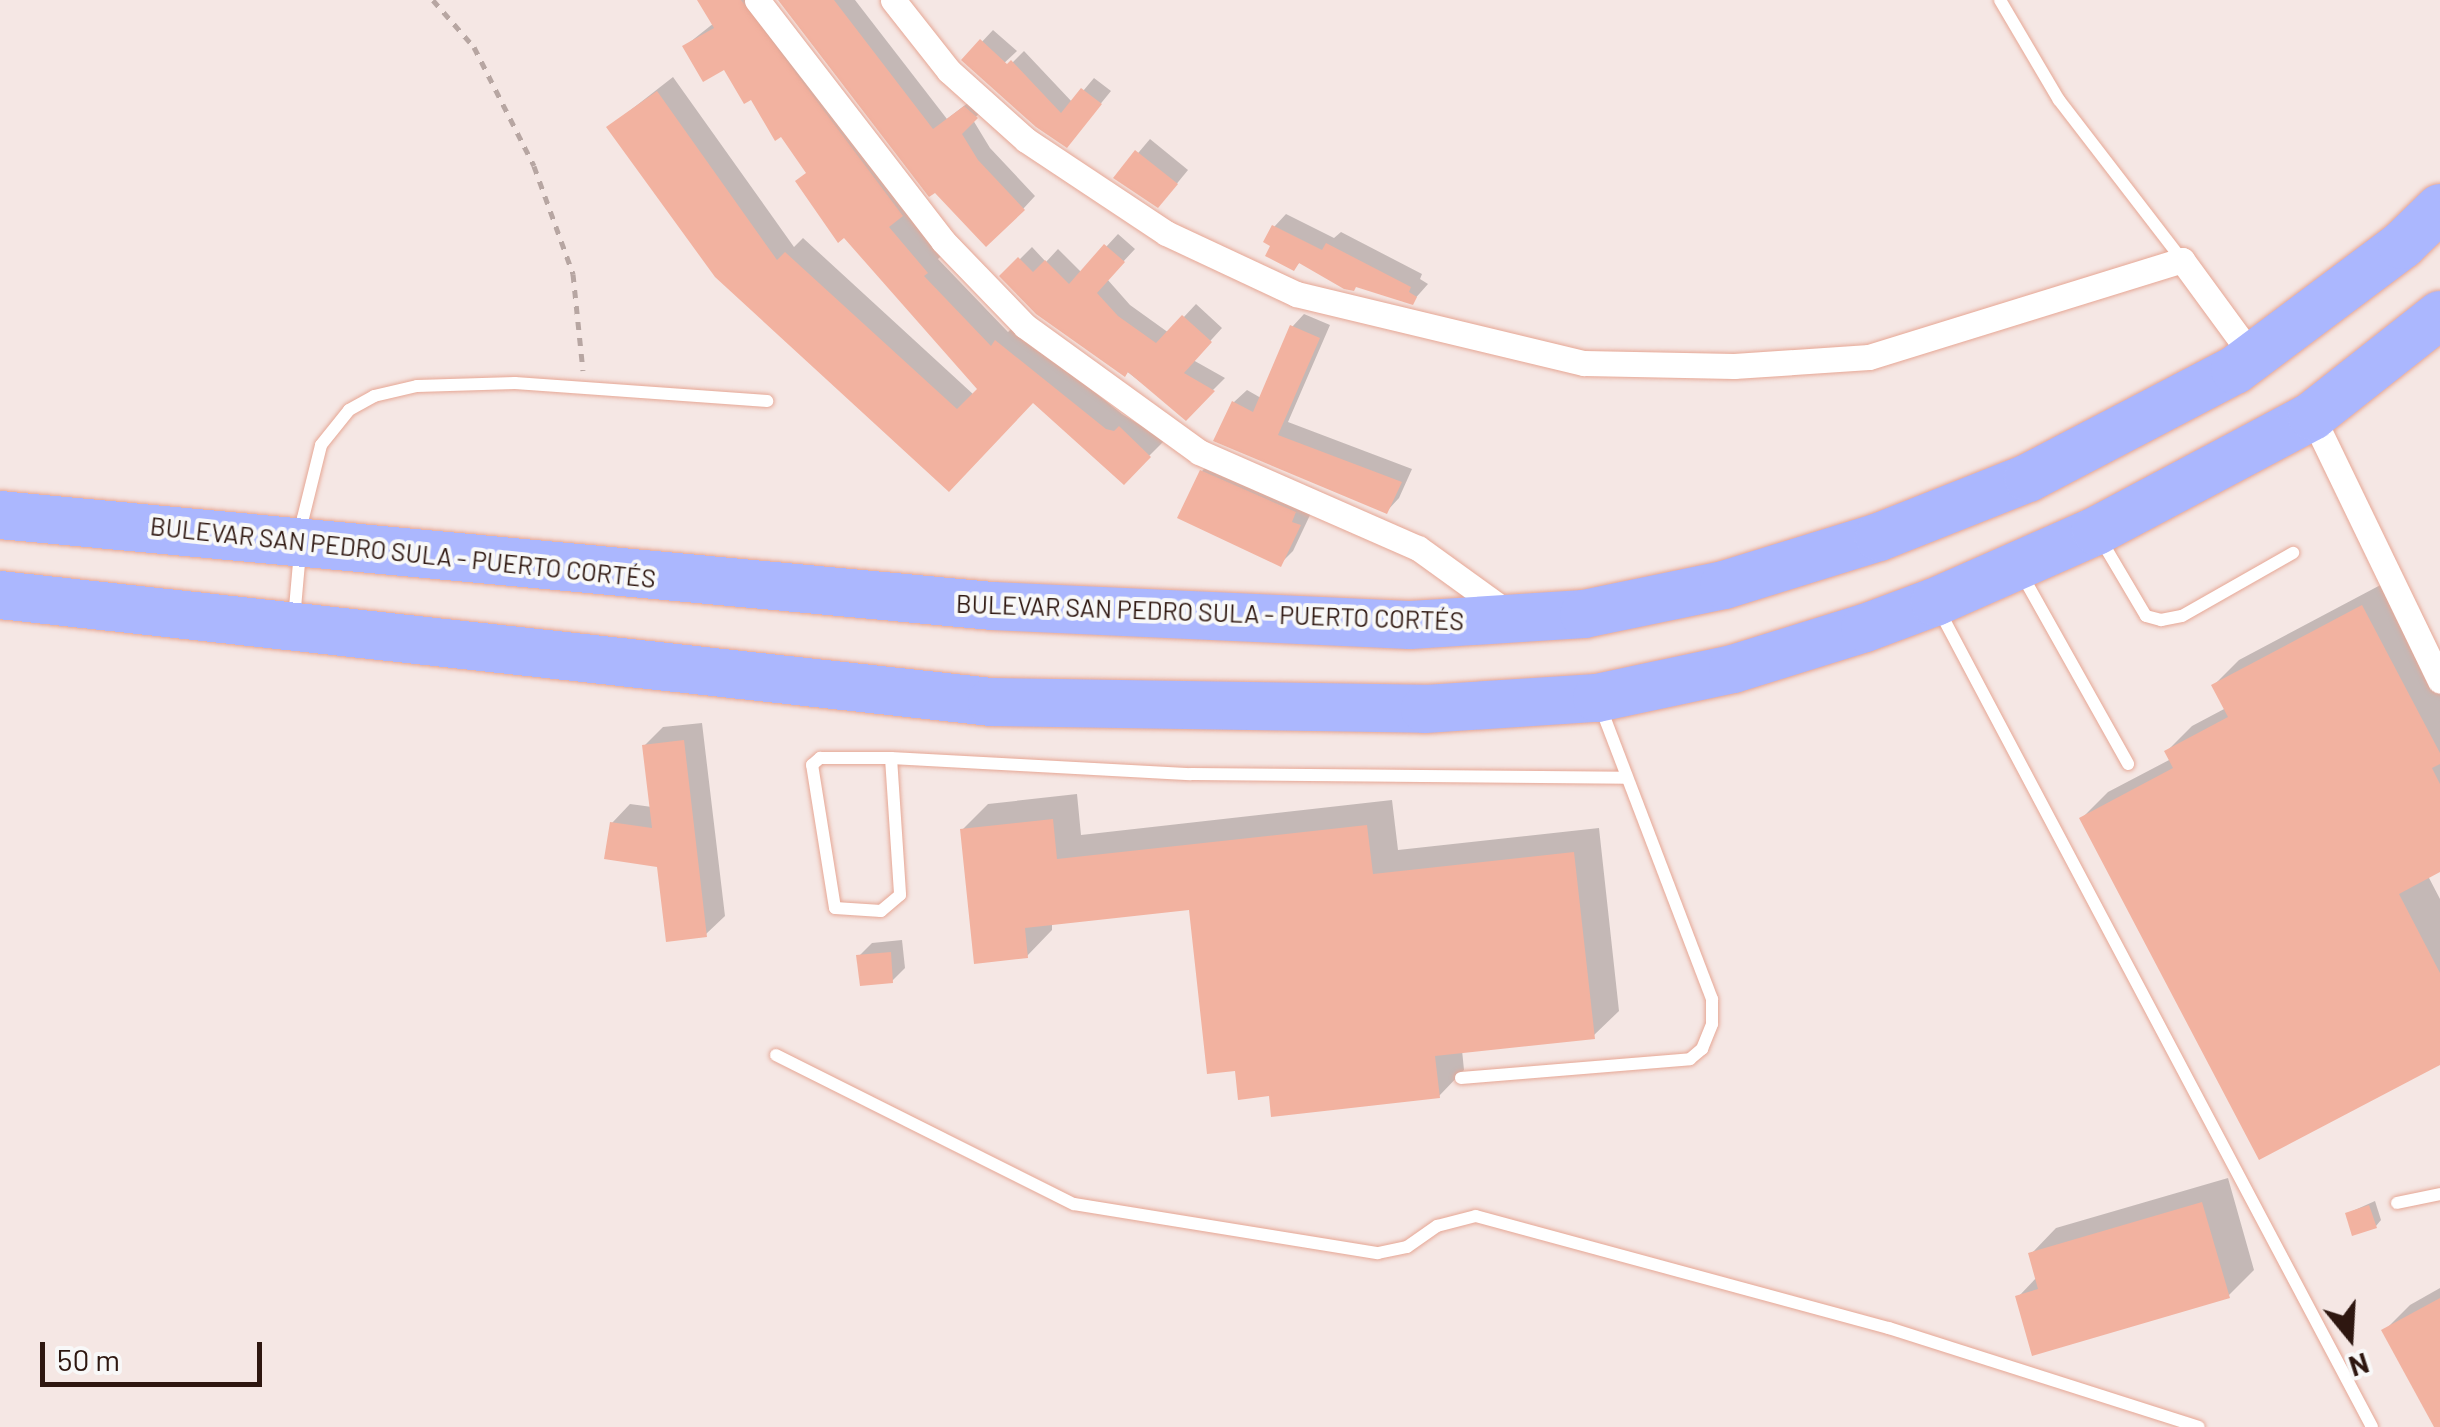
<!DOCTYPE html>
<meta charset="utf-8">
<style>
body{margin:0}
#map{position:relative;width:2440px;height:1427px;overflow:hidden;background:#f5e7e4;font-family:Barlow,sans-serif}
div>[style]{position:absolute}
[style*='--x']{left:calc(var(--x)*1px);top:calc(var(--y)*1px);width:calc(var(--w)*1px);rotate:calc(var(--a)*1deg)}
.shadow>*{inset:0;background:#0003}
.building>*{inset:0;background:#f2b2a0}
.path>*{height:5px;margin-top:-2.5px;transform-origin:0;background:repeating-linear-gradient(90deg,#b7a6a2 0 8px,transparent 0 16px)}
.roads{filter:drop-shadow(0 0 2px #e6a795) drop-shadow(0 0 2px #e6a795)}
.lane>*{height:12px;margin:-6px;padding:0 6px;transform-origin:6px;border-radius:6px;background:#fff}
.street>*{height:25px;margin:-12.5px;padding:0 12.5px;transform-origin:12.5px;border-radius:12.5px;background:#fff}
.highway>*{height:48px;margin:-24px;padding:0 24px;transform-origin:24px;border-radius:24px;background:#abb7fe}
span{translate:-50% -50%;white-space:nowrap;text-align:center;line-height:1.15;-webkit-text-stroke:8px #f8f8f8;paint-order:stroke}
.street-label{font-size:25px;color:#2e1710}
.north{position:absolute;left:2300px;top:1287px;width:100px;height:100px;-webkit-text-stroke:8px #f8f8f8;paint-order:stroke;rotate:162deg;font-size:28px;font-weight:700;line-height:40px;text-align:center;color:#2e1710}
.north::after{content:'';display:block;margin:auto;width:35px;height:45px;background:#2e1710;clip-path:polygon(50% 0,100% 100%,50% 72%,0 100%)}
.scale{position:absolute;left:40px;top:1342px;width:222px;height:45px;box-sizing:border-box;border:5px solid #2e1710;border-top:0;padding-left:12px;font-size:30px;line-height:35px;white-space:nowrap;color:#2e1710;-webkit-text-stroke:8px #f8f8f8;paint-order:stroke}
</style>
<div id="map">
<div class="shadow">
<div style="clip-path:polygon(699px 0,764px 0,941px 256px,938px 259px,1008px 332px,1013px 327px,1122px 414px,1165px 440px,1124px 481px,1034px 400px,949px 488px,609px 127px,673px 77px,794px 247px,803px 238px,974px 395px,980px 389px,752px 97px,725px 67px,685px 46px,714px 23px)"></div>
<div style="clip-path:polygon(781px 0,855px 0,947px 119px,978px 95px,988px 104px,973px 120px,990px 148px,1035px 196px,1023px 209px)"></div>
<div style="clip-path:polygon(993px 30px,1017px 51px,1000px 67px,1004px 71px,1024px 51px,1073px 103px,1094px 78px,1111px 91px,1067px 145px,1038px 125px,965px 60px)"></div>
<div style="clip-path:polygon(1150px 139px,1188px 170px,1170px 192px,1117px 178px)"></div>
<div style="clip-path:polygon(1286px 214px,1334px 238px,1341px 232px,1422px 274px,1420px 279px,1428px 284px,1412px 302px,1301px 261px,1294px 268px,1274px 227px)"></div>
<div style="clip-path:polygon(1118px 234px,1135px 249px,1107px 279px,1130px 305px,1169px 333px,1196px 304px,1222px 328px,1193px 360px,1225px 378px,1186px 417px,1003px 276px,1032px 247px,1046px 262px,1058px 249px,1082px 273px)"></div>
<div style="clip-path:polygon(1304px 314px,1330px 325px,1288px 422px,1412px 469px,1399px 498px,1387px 511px,1217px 439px,1234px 402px,1247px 390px,1261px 398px,1292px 327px)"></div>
<div style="clip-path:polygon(1214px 459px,1311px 513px,1293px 551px,1280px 564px,1202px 471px)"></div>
<div style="clip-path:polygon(2388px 581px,2440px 680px,2440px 869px,2428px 876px,2440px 899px,2440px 1063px,2082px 818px,2108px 792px,2171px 759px,2167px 751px,2192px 726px,2226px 708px,2214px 685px,2239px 660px)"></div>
<div style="clip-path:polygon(702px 723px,725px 916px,706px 934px,659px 865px,612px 823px,630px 804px,652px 807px,644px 746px,663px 727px)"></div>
<div style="clip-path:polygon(1077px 794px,1081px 835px,1392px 800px,1398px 850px,1599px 828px,1619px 1011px,1593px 1036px,1462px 1050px,1464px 1070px,1439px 1096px,1271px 1094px,1237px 1068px,1192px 907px,1052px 922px,1052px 930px,1027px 956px,962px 830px,988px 804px)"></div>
<div style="clip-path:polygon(902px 940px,905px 968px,892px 981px,859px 956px,872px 943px)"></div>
<div style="clip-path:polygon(2228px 1178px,2254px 1270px,2229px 1295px,2018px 1297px,2037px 1277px,2031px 1254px,2056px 1228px)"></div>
<div style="clip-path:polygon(2375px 1201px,2381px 1220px,2376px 1226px,2348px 1213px)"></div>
<div style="clip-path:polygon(2440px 1288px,2440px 1427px,2437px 1427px,2385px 1330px,2410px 1305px)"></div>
</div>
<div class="building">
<div style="clip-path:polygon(697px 0,741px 0,903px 216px,889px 227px,928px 273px,924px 276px,991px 346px,995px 340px,1106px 429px,1114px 431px,1119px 426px,1151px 457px,1124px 485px,1033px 403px,949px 492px,715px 277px,606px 127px,657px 91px,777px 260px,785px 252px,957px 409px,977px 389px,844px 238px,838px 243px,795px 181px,806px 173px,781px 137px,775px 141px,751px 100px,744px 104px,724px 70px,703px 82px,682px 46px,714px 28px)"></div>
<div style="clip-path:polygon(778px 0,834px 0,933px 129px,964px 106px,978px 118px,962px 134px,978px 160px,1025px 210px,986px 247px,935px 193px,929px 197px)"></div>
<div style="clip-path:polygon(980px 39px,1007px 64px,1011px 60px,1061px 113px,1081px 88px,1102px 104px,1067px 148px,1036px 127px,961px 60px)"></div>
<div style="clip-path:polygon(1135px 150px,1178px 184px,1158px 208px,1113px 178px)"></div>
<div style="clip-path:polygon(1272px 225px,1322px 250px,1326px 243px,1411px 287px,1409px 292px,1417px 297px,1413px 305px,1356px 287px,1354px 291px,1344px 289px,1299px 263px,1294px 271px,1265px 256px,1270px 246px,1263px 242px)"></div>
<div style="clip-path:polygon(1104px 244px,1125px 262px,1097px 293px,1118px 316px,1156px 343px,1182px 315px,1212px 342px,1184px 373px,1215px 391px,1186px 421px,1128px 372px,1125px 377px,1036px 314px,999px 276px,1018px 257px,1033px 272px,1045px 260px,1069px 284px)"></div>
<div style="clip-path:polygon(1290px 325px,1320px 338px,1278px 435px,1402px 482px,1387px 514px,1213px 441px,1232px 401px,1253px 412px)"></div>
<div style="clip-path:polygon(1200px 470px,1296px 512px,1292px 522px,1301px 525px,1281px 567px,1177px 518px)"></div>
<div style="clip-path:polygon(2362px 605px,2440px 753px,2440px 764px,2432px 768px,2440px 784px,2440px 872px,2399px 894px,2440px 973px,2440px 1065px,2259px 1160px,2079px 818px,2173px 768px,2164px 751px,2228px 717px,2211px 685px)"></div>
<div style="clip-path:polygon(684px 740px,707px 937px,666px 942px,657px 867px,604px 859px,610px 822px,652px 828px,642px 745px)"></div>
<div style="clip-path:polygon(1053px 819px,1057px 859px,1367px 825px,1373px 874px,1574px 852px,1595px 1039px,1435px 1056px,1440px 1098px,1271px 1117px,1269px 1096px,1238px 1100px,1235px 1071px,1207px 1074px,1189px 910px,1025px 928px,1028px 958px,974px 964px,960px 829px)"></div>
<div style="clip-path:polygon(891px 952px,893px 983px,860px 986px,856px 955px)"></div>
<div style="clip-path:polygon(2202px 1202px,2230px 1298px,2032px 1356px,2015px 1296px,2038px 1289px,2028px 1253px)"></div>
<div style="clip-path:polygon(2369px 1205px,2377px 1228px,2352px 1236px,2345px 1213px)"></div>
<div style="clip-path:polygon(2440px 1298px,2440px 1427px,2434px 1427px,2381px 1330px)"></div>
</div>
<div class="path">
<div style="--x:433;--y:0;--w:62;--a:48.9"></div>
<div style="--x:474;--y:47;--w:133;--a:63.2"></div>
<div style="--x:534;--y:166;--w:115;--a:70.1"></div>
<div style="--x:573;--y:274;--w:97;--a:84.1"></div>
</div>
<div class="roads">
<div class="lane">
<div style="--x:2000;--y:0;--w:116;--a:59.5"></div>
<div style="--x:2059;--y:100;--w:202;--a:52.4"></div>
<div style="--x:2101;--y:540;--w:88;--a:59.4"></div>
<div style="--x:2146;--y:616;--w:16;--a:15"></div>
<div style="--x:2161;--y:620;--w:21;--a:-11"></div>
<div style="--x:2182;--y:616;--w:128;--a:-29.6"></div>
<div style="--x:2021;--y:573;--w:219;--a:60.7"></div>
<div style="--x:1940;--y:612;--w:922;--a:62.07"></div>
<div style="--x:294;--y:619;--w:101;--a:-84.9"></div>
<div style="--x:303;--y:518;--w:75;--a:-76.1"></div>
<div style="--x:321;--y:445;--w:45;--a:-51.3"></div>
<div style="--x:349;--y:410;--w:29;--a:-29"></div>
<div style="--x:374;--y:396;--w:44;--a:-13.1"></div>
<div style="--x:417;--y:386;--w:98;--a:-1.8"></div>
<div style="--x:515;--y:383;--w:253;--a:4.1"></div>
<div style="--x:891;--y:758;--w:137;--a:86.2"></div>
<div style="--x:900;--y:895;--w:25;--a:140"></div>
<div style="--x:881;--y:911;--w:46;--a:-176.3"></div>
<div style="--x:835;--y:908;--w:145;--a:-99.1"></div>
<div style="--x:812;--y:765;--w:11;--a:-41"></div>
<div style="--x:820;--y:758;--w:71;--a:0"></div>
<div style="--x:891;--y:758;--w:300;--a:3.1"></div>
<div style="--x:1191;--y:774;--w:436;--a:0.5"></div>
<div style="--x:776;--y:1055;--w:333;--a:26.6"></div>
<div style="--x:1074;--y:1204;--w:308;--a:9.2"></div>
<div style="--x:1378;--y:1253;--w:30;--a:-12"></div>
<div style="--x:1407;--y:1247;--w:37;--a:-35"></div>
<div style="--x:1437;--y:1226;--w:40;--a:-14.4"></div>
<div style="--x:1476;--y:1216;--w:428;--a:15.2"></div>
<div style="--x:1889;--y:1328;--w:325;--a:17.7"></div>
<div style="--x:1461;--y:1078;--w:230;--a:-4.7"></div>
<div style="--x:1690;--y:1059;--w:16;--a:-40"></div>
<div style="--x:1702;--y:1049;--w:27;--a:-68"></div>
<div style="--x:1712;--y:1024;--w:25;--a:-90"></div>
<div style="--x:1712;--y:999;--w:315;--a:-110.9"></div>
<div style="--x:2397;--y:1203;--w:44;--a:-11.8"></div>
</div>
<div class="street">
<div style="--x:757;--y:0;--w:304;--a:52.3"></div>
<div style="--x:943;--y:241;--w:118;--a:46"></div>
<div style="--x:1025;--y:326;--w:215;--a:35.9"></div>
<div style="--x:1199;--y:452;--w:239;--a:23.7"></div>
<div style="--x:1418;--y:548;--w:115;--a:35.8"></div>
<div style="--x:893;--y:0;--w:90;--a:51.7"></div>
<div style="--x:949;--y:71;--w:103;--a:41.9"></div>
<div style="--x:1026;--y:140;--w:168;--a:33.6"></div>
<div style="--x:1166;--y:233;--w:144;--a:25.1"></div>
<div style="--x:1296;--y:294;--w:296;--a:13.5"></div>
<div style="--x:1584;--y:363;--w:150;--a:1.1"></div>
<div style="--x:1734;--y:366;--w:135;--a:-3.8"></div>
<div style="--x:1869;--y:357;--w:328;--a:-17.2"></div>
<div style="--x:2182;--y:260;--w:120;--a:53.8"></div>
<div style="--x:2312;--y:416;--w:294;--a:64.2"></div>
</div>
<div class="highway">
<div style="--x:0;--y:515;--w:996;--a:5.24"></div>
<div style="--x:992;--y:606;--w:418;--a:2.6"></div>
<div style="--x:1410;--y:625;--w:174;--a:-3.6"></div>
<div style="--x:1584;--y:614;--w:143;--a:-11.7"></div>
<div style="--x:1724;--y:585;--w:162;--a:-17.2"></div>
<div style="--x:1879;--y:537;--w:160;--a:-21.6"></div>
<div style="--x:2028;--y:478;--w:233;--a:-27.6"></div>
<div style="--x:2235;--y:370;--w:209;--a:-36.8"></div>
<div style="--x:2402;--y:245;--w:53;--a:-44.2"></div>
<div style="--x:0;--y:595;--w:998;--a:6.16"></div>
<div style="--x:992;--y:702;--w:433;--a:0.9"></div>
<div style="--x:1425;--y:709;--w:172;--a:-3.7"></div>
<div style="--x:1597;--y:698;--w:139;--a:-12"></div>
<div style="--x:1733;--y:669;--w:138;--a:-17.3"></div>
<div style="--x:1865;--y:628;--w:75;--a:-20.4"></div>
<div style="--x:1935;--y:602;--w:176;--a:-23.8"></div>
<div style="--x:2096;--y:531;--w:245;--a:-28"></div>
<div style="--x:2312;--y:416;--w:163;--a:-38.3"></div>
</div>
</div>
<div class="street-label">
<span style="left:403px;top:552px;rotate:6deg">BULEVAR SAN PEDRO SULA - PUERTO CORTÉS</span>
<span style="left:1210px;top:612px;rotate:2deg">BULEVAR SAN PEDRO SULA - PUERTO CORTÉS</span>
</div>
<div class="north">N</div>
<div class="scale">50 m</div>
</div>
